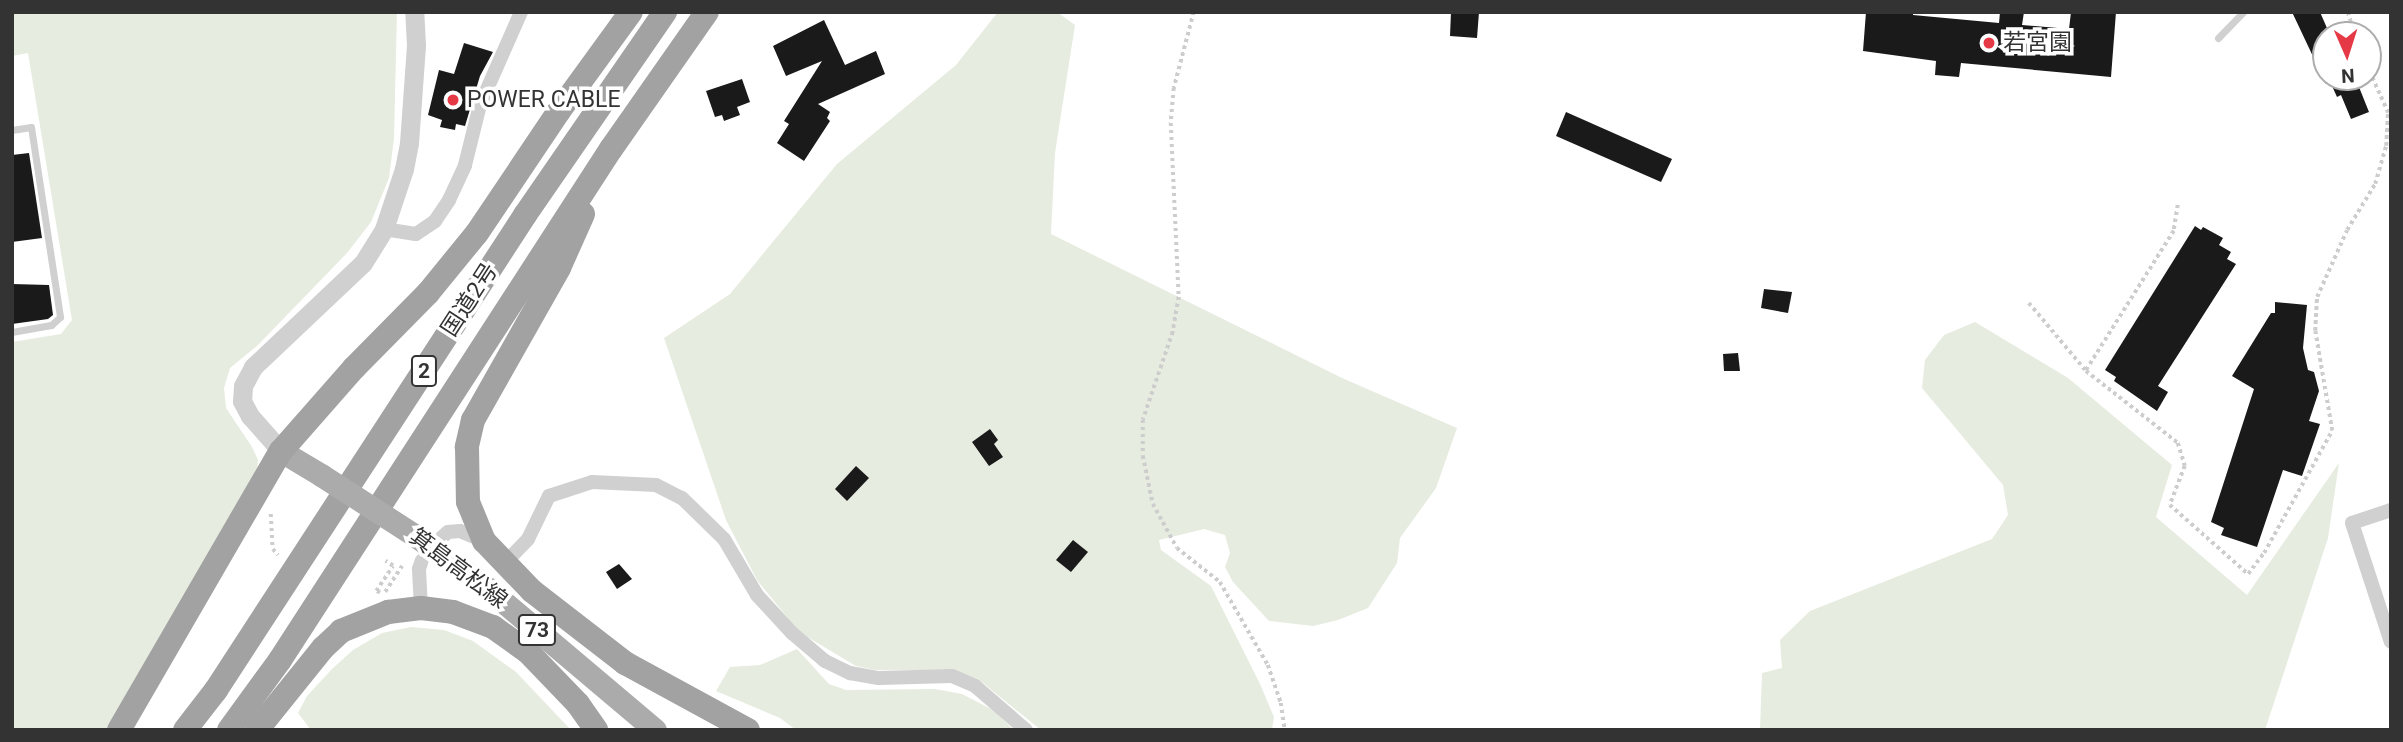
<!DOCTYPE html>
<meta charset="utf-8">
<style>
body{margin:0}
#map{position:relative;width:2403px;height:742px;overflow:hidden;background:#fff;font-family:Roboto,"Noto Sans JP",sans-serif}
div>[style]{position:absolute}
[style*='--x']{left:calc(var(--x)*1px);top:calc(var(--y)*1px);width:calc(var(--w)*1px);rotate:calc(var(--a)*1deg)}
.green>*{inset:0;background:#e6ecdf}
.building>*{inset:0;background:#1a1a1a}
.path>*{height:3.5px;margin-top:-1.75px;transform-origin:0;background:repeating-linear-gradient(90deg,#cdcdcd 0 3.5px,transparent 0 7px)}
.service>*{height:7px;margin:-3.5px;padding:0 3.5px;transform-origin:3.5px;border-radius:3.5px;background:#d0d0d0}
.minor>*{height:14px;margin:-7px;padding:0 7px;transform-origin:7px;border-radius:7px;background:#d0d0d0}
.tertiary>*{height:19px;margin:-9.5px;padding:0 9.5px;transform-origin:9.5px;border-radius:9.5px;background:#d0d0d0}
.primary>*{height:23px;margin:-11.5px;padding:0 11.5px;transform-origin:11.5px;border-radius:11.5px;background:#ababab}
.trunk>*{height:24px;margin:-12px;padding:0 12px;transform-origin:12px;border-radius:12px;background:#a2a2a2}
.primary-bridge>*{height:23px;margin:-11.5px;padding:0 11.5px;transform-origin:11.5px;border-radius:11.5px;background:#ababab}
.dots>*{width:19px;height:19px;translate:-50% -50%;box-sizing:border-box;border:4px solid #fff;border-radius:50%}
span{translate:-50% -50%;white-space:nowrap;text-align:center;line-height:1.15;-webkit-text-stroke:7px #fff;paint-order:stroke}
.shield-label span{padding:2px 5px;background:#fff;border:2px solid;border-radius:5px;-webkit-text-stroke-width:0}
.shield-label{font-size:21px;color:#333;font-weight:700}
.poi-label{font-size:23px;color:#333}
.left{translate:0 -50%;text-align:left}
.street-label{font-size:23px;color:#333}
.frame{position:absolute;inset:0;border:14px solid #333;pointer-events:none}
.north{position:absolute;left:2312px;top:21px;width:70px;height:70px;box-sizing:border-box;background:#fff;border:2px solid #adadad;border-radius:50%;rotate:177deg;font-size:19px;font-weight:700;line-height:28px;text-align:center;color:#333}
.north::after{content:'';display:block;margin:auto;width:24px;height:32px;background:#e63946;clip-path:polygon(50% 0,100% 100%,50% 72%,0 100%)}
</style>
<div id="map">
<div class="green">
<div style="clip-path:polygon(12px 12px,397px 12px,394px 138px,389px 178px,371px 222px,347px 253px,257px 346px,230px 368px,224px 388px,226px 408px,252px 447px,258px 460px,257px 473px,106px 730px,12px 730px,12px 342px,61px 334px,72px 320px,28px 53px,12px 56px)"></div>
<div style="clip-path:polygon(998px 12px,1057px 12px,1075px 25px,1055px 153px,1051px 234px,1342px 378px,1457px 428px,1436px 488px,1400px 538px,1397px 563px,1368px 608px,1338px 620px,1313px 626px,1269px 621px,1233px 582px,1225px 567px,1230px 553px,1225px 535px,1204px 529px,1159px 540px,1161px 550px,1211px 586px,1260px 684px,1274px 717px,1272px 730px,1041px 730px,978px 679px,952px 670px,875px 670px,856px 666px,799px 632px,757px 580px,726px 520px,664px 338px,730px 294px,837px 164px,956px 65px)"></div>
<div style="clip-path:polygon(1975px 322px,2068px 378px,2172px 465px,2156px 517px,2247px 595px,2339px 463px,2328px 538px,2265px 730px,1760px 730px,1762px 673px,1782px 668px,1780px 640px,1810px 611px,1992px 539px,2008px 515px,2003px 485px,1922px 388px,1925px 360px,1944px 335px)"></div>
<div style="clip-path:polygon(411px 627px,444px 630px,473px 641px,516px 672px,571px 730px,311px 730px,298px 713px,307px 696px,332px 669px,353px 650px,382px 633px)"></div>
<div style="clip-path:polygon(797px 649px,829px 684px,846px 690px,935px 689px,962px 694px,993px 710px,1014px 730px,796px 730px,780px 718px,716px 691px,730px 667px,760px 665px)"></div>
</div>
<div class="building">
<div style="clip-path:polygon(1451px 12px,1479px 12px,1477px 38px,1450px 36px)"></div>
<div style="clip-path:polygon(1866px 12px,1913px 12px,1913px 15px,1999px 23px,2000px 12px,2024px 12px,2022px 25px,2069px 29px,2071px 12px,2116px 12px,2111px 77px,1961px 63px,1959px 77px,1935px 75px,1936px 61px,1863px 51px)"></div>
<div style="clip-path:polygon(2292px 12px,2320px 12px,2330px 35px,2326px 35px,2326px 84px)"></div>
<div style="clip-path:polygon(824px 20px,845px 65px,876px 51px,885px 74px,818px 104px,830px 112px,827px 118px,830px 121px,804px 161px,777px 143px,789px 124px,784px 121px,822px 61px,786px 76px,773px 46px)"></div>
<div style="clip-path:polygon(464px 43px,493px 52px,480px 76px,465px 126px,456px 124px,455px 130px,440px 127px,442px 120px,428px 115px,439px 70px,454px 74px)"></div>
<div style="clip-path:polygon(2328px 77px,2355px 77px,2369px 112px,2351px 119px,2341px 95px,2337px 97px)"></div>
<div style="clip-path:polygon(742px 79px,750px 102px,737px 107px,740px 115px,724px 121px,722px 115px,715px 117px,706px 91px)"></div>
<div style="clip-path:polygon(1566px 112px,1672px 159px,1661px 182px,1556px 136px)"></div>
<div style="clip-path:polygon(29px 153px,42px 238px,12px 242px,12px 155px)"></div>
<div style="clip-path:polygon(2195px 226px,2201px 230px,2203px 227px,2223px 238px,2219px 245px,2231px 252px,2227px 259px,2236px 264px,2158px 386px,2168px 392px,2157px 411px,2114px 381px,2116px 377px,2105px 370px)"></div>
<div style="clip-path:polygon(12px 284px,49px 285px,53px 315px,48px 319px,12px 324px)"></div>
<div style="clip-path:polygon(1764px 289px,1792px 292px,1788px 313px,1761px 308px)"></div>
<div style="clip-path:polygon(2275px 302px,2307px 305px,2303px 348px,2308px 370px,2314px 372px,2319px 391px,2309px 421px,2320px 424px,2302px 476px,2283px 470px,2257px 547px,2221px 535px,2224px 528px,2211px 522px,2254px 389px,2232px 376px,2271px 313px,2275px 313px)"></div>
<div style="clip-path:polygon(1738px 353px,1740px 371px,1724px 371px,1723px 354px)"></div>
<div style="clip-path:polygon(990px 429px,998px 440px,994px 444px,1003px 457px,989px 466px,972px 442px)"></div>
<div style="clip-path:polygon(856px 466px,869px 478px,847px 501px,835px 489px)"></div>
<div style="clip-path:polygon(1073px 540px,1088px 552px,1071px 572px,1056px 560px)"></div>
<div style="clip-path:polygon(619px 564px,632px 579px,617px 589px,606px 572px)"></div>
</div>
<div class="path">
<div style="--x:1194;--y:12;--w:79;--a:104.7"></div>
<div style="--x:1174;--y:88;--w:35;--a:95"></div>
<div style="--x:1171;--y:123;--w:174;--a:87.4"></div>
<div style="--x:1179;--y:297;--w:36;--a:100"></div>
<div style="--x:1173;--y:332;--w:93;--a:108.8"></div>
<div style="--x:1143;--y:420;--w:36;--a:90"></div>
<div style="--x:1143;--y:456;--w:49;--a:78.2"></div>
<div style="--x:1153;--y:504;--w:50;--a:61.4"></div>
<div style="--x:1177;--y:548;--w:55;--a:38.3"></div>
<div style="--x:1220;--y:582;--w:96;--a:60"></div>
<div style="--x:1268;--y:665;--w:40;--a:71.1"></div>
<div style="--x:1281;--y:703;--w:27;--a:82"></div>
<div style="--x:2348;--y:12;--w:24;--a:73"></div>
<div style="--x:2178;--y:205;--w:26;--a:99"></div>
<div style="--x:2174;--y:231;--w:165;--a:122.2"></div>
<div style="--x:2086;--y:371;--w:117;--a:38"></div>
<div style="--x:2178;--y:443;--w:24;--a:73"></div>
<div style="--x:2185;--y:466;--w:42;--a:111"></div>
<div style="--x:2170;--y:505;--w:104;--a:41.5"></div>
<div style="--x:2248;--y:574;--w:26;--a:-53"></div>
<div style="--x:2264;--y:553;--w:140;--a:-60.9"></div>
<div style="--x:2332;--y:431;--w:101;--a:-99.6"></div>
<div style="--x:2315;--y:331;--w:34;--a:-87"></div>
<div style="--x:2317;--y:297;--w:73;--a:-65.9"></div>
<div style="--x:2347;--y:230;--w:54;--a:-58.7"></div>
<div style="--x:2375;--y:184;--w:40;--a:-74"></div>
<div style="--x:2386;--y:146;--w:33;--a:-87"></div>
<div style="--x:2388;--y:113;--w:48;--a:-114.4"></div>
<div style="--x:2029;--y:303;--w:89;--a:50"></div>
<div style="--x:271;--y:514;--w:35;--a:87"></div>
<div style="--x:273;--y:549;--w:8;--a:50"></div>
<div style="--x:385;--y:592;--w:31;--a:-57"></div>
<div style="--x:380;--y:593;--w:4;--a:-153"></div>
<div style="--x:376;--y:591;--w:30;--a:-56"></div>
<div style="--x:393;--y:566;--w:9;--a:-148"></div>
</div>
<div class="service">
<div style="--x:2218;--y:38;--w:36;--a:-46"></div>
<div style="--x:12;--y:130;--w:19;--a:-9"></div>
<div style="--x:31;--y:127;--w:192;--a:81.3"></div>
<div style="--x:60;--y:317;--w:12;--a:138"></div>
<div style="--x:51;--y:325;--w:40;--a:170"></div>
</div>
<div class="minor">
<div style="--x:384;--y:229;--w:32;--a:9"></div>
<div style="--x:416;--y:234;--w:23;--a:-34"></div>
<div style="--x:435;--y:221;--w:25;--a:-56"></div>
<div style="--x:449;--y:200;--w:38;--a:-65"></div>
<div style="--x:465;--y:165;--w:62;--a:-76"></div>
<div style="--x:480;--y:105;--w:102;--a:-66.2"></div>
<div style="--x:2391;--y:510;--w:41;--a:161.6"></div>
<div style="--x:2352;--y:523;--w:125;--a:71.9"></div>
<div style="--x:439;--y:540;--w:12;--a:-42"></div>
<div style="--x:448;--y:532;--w:12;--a:-5"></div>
<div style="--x:460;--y:531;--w:26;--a:23"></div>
<div style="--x:504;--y:564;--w:35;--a:-46"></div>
<div style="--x:528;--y:539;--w:48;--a:-64"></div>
<div style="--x:549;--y:496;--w:45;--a:-18"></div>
<div style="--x:592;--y:482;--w:64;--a:2.7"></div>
<div style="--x:656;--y:485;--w:29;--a:27"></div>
<div style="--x:682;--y:498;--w:59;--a:44.3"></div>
<div style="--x:724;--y:539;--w:65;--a:59.5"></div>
<div style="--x:757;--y:595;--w:52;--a:47.4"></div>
<div style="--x:792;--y:633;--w:43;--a:40.3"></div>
<div style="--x:825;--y:661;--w:28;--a:26"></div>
<div style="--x:850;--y:673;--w:29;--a:10"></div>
<div style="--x:879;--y:678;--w:73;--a:-1.6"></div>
<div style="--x:952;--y:676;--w:25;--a:23"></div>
<div style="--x:975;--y:686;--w:67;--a:40.8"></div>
<div style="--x:421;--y:608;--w:39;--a:-93"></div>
<div style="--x:419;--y:569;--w:9;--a:-72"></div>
</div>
<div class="tertiary">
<div style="--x:281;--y:451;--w:47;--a:-131.5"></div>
<div style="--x:250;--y:416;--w:17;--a:-118"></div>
<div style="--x:242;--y:401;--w:15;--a:-86"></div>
<div style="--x:243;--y:386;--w:21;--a:-62"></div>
<div style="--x:253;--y:367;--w:151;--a:-43.4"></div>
<div style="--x:363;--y:263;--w:40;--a:-58"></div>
<div style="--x:384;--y:229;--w:63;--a:-71.6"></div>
<div style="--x:404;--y:169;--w:26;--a:-79"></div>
<div style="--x:409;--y:143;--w:98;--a:-85.9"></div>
<div style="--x:416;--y:45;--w:33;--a:-93"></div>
</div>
<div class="primary">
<div style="--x:281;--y:451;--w:47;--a:31"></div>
<div style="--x:414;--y:535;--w:81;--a:35.5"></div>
<div style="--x:480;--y:582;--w:229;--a:40.2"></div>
</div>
<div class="trunk">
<div style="--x:583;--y:214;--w:59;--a:114"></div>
<div style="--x:559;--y:268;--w:175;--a:119.5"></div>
<div style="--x:473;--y:420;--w:28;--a:103"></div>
<div style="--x:467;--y:447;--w:55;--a:89"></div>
<div style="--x:468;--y:502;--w:42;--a:67.7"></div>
<div style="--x:484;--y:541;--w:69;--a:46.2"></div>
<div style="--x:532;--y:591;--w:118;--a:37.7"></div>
<div style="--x:625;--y:663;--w:140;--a:28.6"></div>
<div style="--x:119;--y:730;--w:323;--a:-59.9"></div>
<div style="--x:281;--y:451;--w:111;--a:-48.7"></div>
<div style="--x:354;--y:368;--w:105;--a:-45.4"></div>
<div style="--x:428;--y:293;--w:77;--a:-50.8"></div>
<div style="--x:477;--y:233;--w:147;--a:-56.1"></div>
<div style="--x:559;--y:111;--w:122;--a:-54"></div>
<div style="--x:185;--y:730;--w:51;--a:-52.2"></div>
<div style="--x:216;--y:690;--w:567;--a:-56.95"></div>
<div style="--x:525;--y:215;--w:247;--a:-55.4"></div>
<div style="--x:229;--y:730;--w:87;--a:-53.9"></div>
<div style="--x:280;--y:660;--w:609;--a:-57.07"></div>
<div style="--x:611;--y:149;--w:167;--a:-55"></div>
<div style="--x:257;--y:730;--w:105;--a:-51.2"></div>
<div style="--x:323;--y:648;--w:25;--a:-43"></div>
<div style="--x:341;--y:631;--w:51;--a:-22"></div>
<div style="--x:388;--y:612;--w:33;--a:-7"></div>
<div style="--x:421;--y:608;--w:32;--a:7"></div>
<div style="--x:453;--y:612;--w:43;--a:20.6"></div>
<div style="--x:493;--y:627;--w:43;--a:35.5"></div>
<div style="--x:528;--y:652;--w:72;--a:46.1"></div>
<div style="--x:578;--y:704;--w:32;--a:55"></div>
</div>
<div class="primary-bridge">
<div style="--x:321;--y:475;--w:111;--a:32.8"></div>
</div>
<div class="dots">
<div style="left:1989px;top:43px;background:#e63946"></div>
<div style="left:453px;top:100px;background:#e63946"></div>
</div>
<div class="shield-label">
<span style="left:424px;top:371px">2</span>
<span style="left:537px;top:630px">73</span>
</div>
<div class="poi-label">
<span class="left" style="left:2003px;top:43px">若宮園</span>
<span class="left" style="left:467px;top:100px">POWER CABLE</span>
</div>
<div class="street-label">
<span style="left:470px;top:300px;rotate:-57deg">国道2号</span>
<span style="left:458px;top:569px;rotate:37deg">箕島高松線</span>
</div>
<div class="frame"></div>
<div class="north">N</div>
</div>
